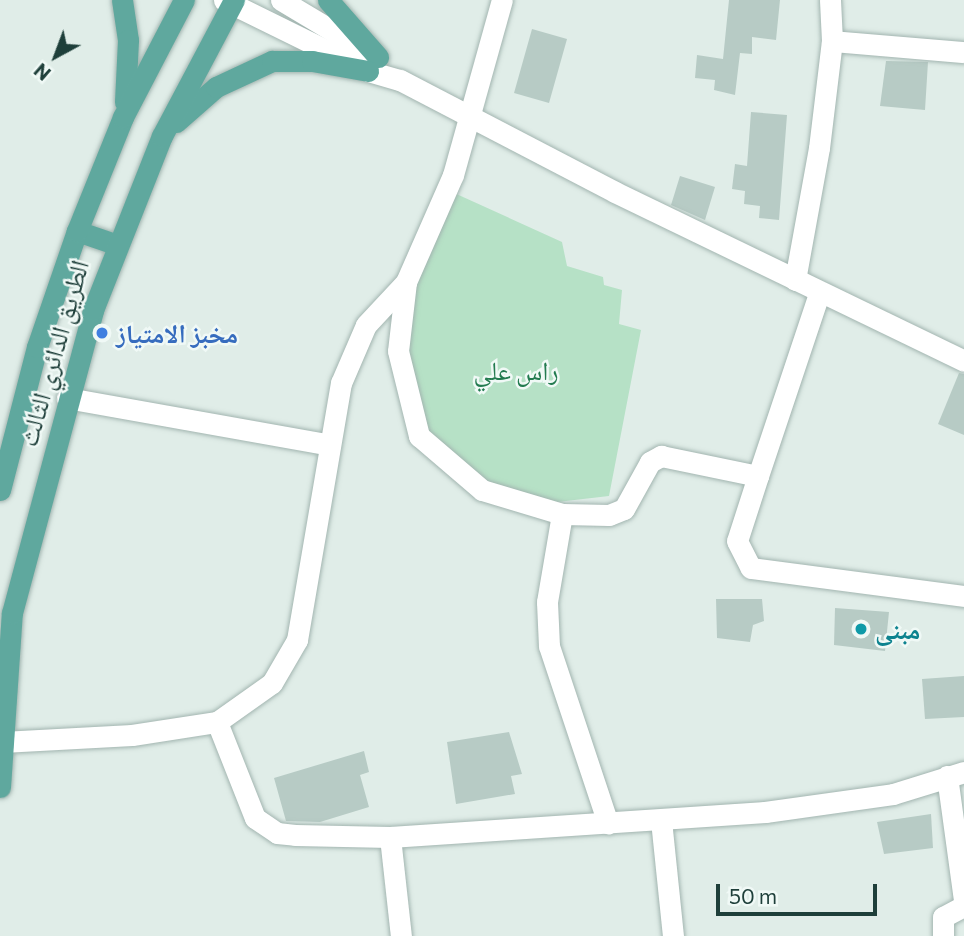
<!DOCTYPE html>
<meta charset="utf-8">
<style>
body{margin:0}
#map{position:relative;width:964px;height:936px;overflow:hidden;background:#e0ede8;font-family:Commissioner,"Noto Naskh Arabic",sans-serif}
div>[style]{position:absolute}
[style*='--x']{left:calc(var(--x)*1px);top:calc(var(--y)*1px);width:calc(var(--w)*1px);rotate:calc(var(--a)*1deg)}
.green>*{inset:0;background:#b6e1c6}
.building>*{inset:0;background:#b7cbc5}
.roads{filter:drop-shadow(0 0 2px #a2b5b0) drop-shadow(0 0 2px #a2b5b0)}
.street>*{height:21px;margin:-10.5px;padding:0 10.5px;transform-origin:10.5px;border-radius:10.5px;background:#fff}
.secondary>*{height:21px;margin:-10.5px;padding:0 10.5px;transform-origin:10.5px;border-radius:10.5px;background:#fff}
.primary>*{height:21px;margin:-10.5px;padding:0 10.5px;transform-origin:10.5px;border-radius:10.5px;background:#5fa89e}
.dots>*{width:19px;height:19px;translate:-50% -50%;box-sizing:border-box;border:4px solid #f0f9f6;border-radius:50%}
span{translate:-50% -50%;white-space:nowrap;text-align:center;line-height:1.15;-webkit-text-stroke:5px #f0f9f6;paint-order:stroke}
.shop-label{font-size:26px;color:#366cbe;font-weight:700}
.left{translate:0 -50%;text-align:left}
.street-label{font-size:26px;color:#1e3f3a}
.park-label{font-size:26px;color:#237b50}
.culture-label{font-size:26px;color:#0d838f;font-weight:700}
.north{position:absolute;left:21px;top:21px;width:70px;height:70px;-webkit-text-stroke:5px #f0f9f6;paint-order:stroke;rotate:221deg;font-size:19px;font-weight:700;line-height:28px;text-align:center;color:#1e3f3a}
.north::after{content:'';display:block;margin:auto;width:24px;height:32px;background:#1e3f3a;clip-path:polygon(50% 0,100% 100%,50% 72%,0 100%)}
.scale{position:absolute;left:716px;top:884px;width:161px;height:32px;box-sizing:border-box;border:4px solid #1e3f3a;border-top:0;padding-left:9px;font-size:21px;line-height:24px;white-space:nowrap;color:#1e3f3a;-webkit-text-stroke:5px #f0f9f6;paint-order:stroke}
</style>
<div id="map">
<div class="green">
<div style="clip-path:polygon(452px 192px,562px 242px,567px 266px,603px 277px,604px 285px,622px 290px,619px 324px,641px 330px,609px 496px,557px 502px,484px 487px,446px 458px,408px 401px,406px 303px)"></div>
</div>
<div class="building">
<div style="clip-path:polygon(729px 0,780px 0,776px 40px,752px 37px,752px 54px,740px 53px,735px 95px,714px 90px,715px 80px,695px 78px,697px 55px,723px 59px)"></div>
<div style="clip-path:polygon(532px 29px,567px 39px,549px 103px,514px 93px)"></div>
<div style="clip-path:polygon(886px 61px,928px 62px,925px 110px,880px 106px)"></div>
<div style="clip-path:polygon(751px 112px,787px 115px,779px 220px,759px 218px,760px 206px,744px 204px,745px 191px,732px 189px,735px 164px,747px 166px)"></div>
<div style="clip-path:polygon(680px 176px,715px 187px,705px 220px,671px 205px)"></div>
<div style="clip-path:polygon(959px 373px,964px 374px,964px 435px,938px 424px)"></div>
<div style="clip-path:polygon(716px 599px,762px 599px,764px 621px,753px 625px,750px 642px,717px 638px)"></div>
<div style="clip-path:polygon(835px 608px,889px 612px,885px 651px,834px 645px)"></div>
<div style="clip-path:polygon(964px 676px,964px 717px,925px 719px,922px 679px)"></div>
<div style="clip-path:polygon(509px 732px,522px 774px,511px 776px,515px 794px,456px 804px,447px 742px)"></div>
<div style="clip-path:polygon(364px 751px,369px 772px,360px 775px,369px 807px,320px 822px,286px 821px,274px 778px)"></div>
<div style="clip-path:polygon(931px 814px,933px 848px,884px 854px,877px 822px)"></div>
</div>
<div class="roads">
<div class="street">
<div style="--x:832;--y:41;--w:132;--a:4.8"></div>
<div style="--x:795;--y:280;--w:134;--a:-79.7"></div>
<div style="--x:819;--y:148;--w:108;--a:-83.1"></div>
<div style="--x:832;--y:41;--w:41;--a:-92.8"></div>
<div style="--x:406;--y:282;--w:69;--a:96.6"></div>
<div style="--x:398;--y:351;--w:88;--a:76.1"></div>
<div style="--x:419;--y:436;--w:83;--a:40.6"></div>
<div style="--x:482;--y:490;--w:84;--a:16.7"></div>
<div style="--x:562;--y:514;--w:47;--a:1.2"></div>
<div style="--x:609;--y:515;--w:16;--a:-22"></div>
<div style="--x:624;--y:509;--w:54;--a:-61"></div>
<div style="--x:650;--y:462;--w:13;--a:-29"></div>
<div style="--x:661;--y:456;--w:99;--a:11.7"></div>
<div style="--x:758;--y:476;--w:192;--a:-71.5"></div>
<div style="--x:67;--y:398;--w:267;--a:10.1"></div>
<div style="--x:758;--y:476;--w:68;--a:107.9"></div>
<div style="--x:737;--y:541;--w:30;--a:63"></div>
<div style="--x:751;--y:568;--w:215;--a:7.5"></div>
<div style="--x:562;--y:514;--w:89;--a:99.7"></div>
<div style="--x:547;--y:602;--w:44;--a:87.4"></div>
<div style="--x:549;--y:646;--w:187;--a:71.6"></div>
<div style="--x:217;--y:722;--w:67;--a:-35.3"></div>
<div style="--x:272;--y:683;--w:50;--a:-59.8"></div>
<div style="--x:297;--y:640;--w:261;--a:-80.3"></div>
<div style="--x:341;--y:383;--w:63;--a:-66.7"></div>
<div style="--x:366;--y:325;--w:59;--a:-47.1"></div>
<div style="--x:406;--y:282;--w:117;--a:-66.3"></div>
<div style="--x:453;--y:175;--w:182;--a:-74.4"></div>
<div style="--x:2;--y:742;--w:130;--a:-3.1"></div>
<div style="--x:132;--y:735;--w:86;--a:-8.7"></div>
<div style="--x:217;--y:722;--w:103;--a:68.4"></div>
<div style="--x:255;--y:818;--w:27;--a:34"></div>
<div style="--x:277;--y:833;--w:18;--a:6"></div>
<div style="--x:295;--y:835;--w:95;--a:1.2"></div>
<div style="--x:390;--y:837;--w:376;--a:-3.8"></div>
<div style="--x:765;--y:812;--w:129;--a:-8"></div>
<div style="--x:893;--y:794;--w:74;--a:-17.2"></div>
<div style="--x:947;--y:776;--w:125;--a:82.2"></div>
<div style="--x:661;--y:820;--w:117;--a:84.1"></div>
<div style="--x:390;--y:837;--w:100;--a:83.7"></div>
<div style="--x:943;--y:936;--w:19;--a:-90"></div>
<div style="--x:943;--y:917;--w:24;--a:-28"></div>
</div>
<div class="secondary">
<div style="--x:224;--y:0;--w:161;--a:26.2"></div>
<div style="--x:368;--y:71;--w:33;--a:16"></div>
<div style="--x:400;--y:80;--w:242;--a:27.5"></div>
<div style="--x:615;--y:192;--w:388;--a:25.8"></div>
<div style="--x:281;--y:0;--w:107;--a:30.9"></div>
</div>
<div class="primary">
<div style="--x:122;--y:0;--w:40;--a:81.5"></div>
<div style="--x:128;--y:40;--w:62;--a:92.8"></div>
<div style="--x:328;--y:0;--w:76;--a:48.7"></div>
<div style="--x:176;--y:122;--w:53;--a:-41.2"></div>
<div style="--x:216;--y:87;--w:62;--a:-24.9"></div>
<div style="--x:272;--y:61;--w:40;--a:0"></div>
<div style="--x:312;--y:61;--w:57;--a:10.1"></div>
<div style="--x:77;--y:231;--w:40;--a:18.9"></div>
<div style="--x:0;--y:490;--w:148;--a:-75.5"></div>
<div style="--x:37;--y:347;--w:123;--a:-71"></div>
<div style="--x:77;--y:231;--w:123;--a:-68"></div>
<div style="--x:123;--y:117;--w:132;--a:-62.5"></div>
<div style="--x:0;--y:787;--w:174;--a:-86.1"></div>
<div style="--x:12;--y:613;--w:314;--a:-75"></div>
<div style="--x:93;--y:310;--w:187;--a:-68.4"></div>
<div style="--x:162;--y:136;--w:154;--a:-62.1"></div>
</div>
</div>
<div class="dots">
<div style="left:102px;top:333px;background:#3f7fe0"></div>
<div style="left:861px;top:629px;background:#0f9aa8"></div>
</div>
<div class="shop-label">
<span class="left" style="left:116px;top:333px">مخبز اﻻمتياز</span>
</div>
<div class="street-label">
<span style="left:53px;top:353px;rotate:-74deg">الطريق الدائري الثالث</span>
</div>
<div class="park-label">
<span style="left:516px;top:370px">راس علي</span>
</div>
<div class="culture-label">
<span class="left" style="left:875px;top:629px">مبنى</span>
</div>
<div class="north">N</div>
<div class="scale">50 m</div>
</div>
